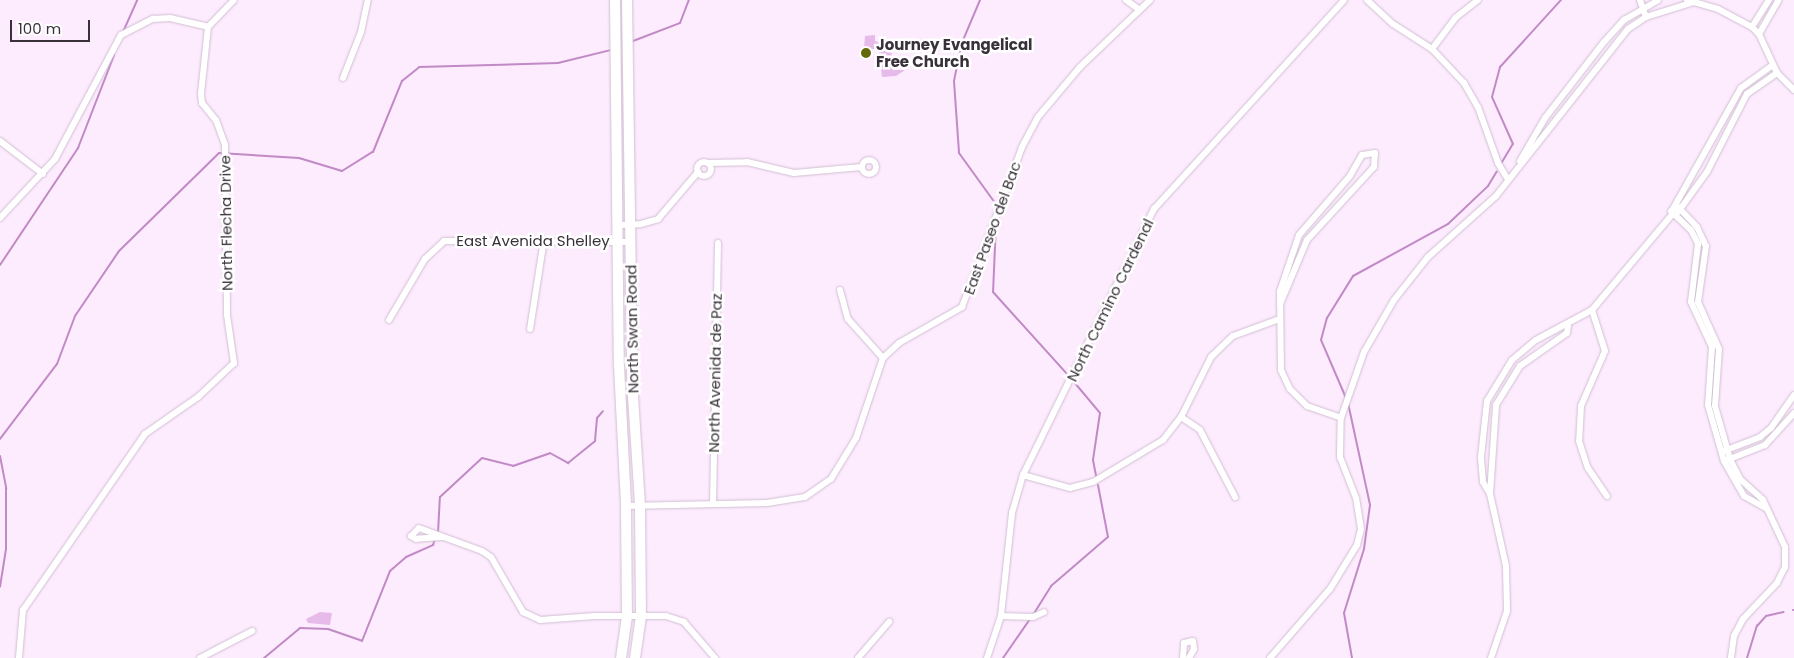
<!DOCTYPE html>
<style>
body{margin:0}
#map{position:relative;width:1794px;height:658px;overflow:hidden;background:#fdebfe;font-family:Poppins,sans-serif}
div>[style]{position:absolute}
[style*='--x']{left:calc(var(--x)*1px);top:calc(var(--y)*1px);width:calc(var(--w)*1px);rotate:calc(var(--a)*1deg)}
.green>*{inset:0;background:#e6bbea}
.stream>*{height:2px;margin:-1px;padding:0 1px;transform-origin:1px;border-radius:1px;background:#c18ac6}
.roads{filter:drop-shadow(0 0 1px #d0bfd1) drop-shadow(0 0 1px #d0bfd1)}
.minor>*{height:6px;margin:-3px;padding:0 3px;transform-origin:3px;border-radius:3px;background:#fff}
.minor>.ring{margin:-3px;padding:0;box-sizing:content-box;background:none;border:6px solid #fff;border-radius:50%}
.primary>*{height:10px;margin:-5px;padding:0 5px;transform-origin:5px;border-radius:5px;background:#fff}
.dots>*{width:14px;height:14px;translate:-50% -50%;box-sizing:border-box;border:2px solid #fff;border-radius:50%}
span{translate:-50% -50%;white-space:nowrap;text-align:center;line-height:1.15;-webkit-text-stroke:5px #fff;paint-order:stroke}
.poi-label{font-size:15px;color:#383139;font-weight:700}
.left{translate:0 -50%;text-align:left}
.street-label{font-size:15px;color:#383139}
.scale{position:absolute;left:10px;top:20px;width:80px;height:22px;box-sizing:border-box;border:2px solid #383139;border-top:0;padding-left:6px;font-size:15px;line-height:18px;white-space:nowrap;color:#383139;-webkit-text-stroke:4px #fff;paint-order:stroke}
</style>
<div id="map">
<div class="green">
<div style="clip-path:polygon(875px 35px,875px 41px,891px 47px,893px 70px,905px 70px,896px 76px,882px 77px,879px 49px,864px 49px,865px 36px)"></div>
<div style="clip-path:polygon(320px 612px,332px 613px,330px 625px,308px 623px,306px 619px)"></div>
</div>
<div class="stream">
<div style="--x:980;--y:0;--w:49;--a:112.9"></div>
<div style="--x:961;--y:45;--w:37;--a:101"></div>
<div style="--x:954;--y:81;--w:72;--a:86"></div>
<div style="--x:959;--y:153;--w:62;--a:54.2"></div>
<div style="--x:995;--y:203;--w:8;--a:90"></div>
<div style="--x:123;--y:32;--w:35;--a:-66"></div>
<div style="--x:633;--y:41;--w:50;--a:-21"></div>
<div style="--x:680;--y:23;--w:25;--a:-69"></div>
<div style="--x:1502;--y:162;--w:21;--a:-59"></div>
<div style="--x:1513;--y:144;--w:51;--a:-114.1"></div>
<div style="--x:1492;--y:97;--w:31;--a:-75"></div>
<div style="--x:1500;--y:67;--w:91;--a:-47.7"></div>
<div style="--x:996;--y:224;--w:68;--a:92.5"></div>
<div style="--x:993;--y:292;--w:112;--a:47.9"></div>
<div style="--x:0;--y:265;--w:141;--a:-56.3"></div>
<div style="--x:78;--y:148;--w:100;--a:-68.8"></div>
<div style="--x:1074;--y:382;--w:40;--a:50"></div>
<div style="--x:1100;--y:413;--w:48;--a:98.5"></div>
<div style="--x:1093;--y:460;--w:16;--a:79"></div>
<div style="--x:1346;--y:398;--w:63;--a:-113.3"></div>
<div style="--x:1321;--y:340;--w:23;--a:-75"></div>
<div style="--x:1327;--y:318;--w:49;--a:-58.2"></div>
<div style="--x:1353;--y:276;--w:108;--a:-28.7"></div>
<div style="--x:1448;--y:224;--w:55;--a:-43.5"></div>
<div style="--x:1488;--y:186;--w:17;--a:-59"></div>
<div style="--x:1348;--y:403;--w:104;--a:77.8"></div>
<div style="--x:1370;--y:505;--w:44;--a:97.8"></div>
<div style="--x:1364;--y:549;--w:67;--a:107.4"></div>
<div style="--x:1344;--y:613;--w:46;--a:79.9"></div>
<div style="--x:0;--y:439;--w:94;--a:-52.8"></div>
<div style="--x:57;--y:364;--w:51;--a:-69.4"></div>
<div style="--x:75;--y:316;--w:78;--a:-55.9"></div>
<div style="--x:119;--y:251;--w:140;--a:-44.4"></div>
<div style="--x:219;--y:153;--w:80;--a:3.6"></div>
<div style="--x:299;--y:158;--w:45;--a:16.8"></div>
<div style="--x:342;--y:171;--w:36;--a:-32"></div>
<div style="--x:373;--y:152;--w:77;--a:-67.8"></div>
<div style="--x:402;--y:81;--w:22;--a:-39"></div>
<div style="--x:419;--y:67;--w:139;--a:-1.6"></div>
<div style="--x:558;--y:63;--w:55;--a:-13.8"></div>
<div style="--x:0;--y:456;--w:33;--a:79"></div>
<div style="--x:6;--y:488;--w:61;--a:90"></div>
<div style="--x:6;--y:549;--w:38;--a:99"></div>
<div style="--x:438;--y:533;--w:36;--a:-87"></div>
<div style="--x:440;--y:497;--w:57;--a:-42.9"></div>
<div style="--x:482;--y:458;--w:32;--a:14"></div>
<div style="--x:513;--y:466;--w:39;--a:-19"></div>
<div style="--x:550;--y:453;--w:21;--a:29"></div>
<div style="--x:568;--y:463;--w:35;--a:-39"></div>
<div style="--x:595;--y:441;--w:23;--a:-85"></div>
<div style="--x:597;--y:418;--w:9;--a:-49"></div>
<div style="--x:1793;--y:610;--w:1;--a:0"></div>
<div style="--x:1033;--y:615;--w:34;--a:-58"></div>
<div style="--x:1051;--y:586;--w:75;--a:-40.7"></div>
<div style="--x:1108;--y:537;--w:53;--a:-100.9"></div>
<div style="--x:264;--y:658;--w:47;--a:-39.8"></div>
<div style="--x:300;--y:628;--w:28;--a:2"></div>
<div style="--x:328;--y:629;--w:36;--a:19"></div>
<div style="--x:362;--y:641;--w:75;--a:-68.2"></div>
<div style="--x:390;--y:571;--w:21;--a:-41"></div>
<div style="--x:406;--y:557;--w:30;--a:-24"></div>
<div style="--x:433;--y:545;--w:6;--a:-72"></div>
<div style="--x:1003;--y:658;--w:47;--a:-55.3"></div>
<div style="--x:1747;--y:658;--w:34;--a:-73"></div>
<div style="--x:1757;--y:626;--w:13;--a:-48"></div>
<div style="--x:1766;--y:616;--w:18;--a:-13"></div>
</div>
<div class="roads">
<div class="minor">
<div style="--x:1126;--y:0;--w:14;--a:36"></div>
<div style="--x:1367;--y:0;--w:35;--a:43"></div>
<div style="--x:1393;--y:24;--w:46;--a:32.7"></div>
<div style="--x:1432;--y:49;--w:47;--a:46.7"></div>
<div style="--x:1464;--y:83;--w:28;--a:60"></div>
<div style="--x:1478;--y:107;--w:59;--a:70.3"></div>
<div style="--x:1498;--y:163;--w:17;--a:59"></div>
<div style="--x:1640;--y:0;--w:18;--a:71"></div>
<div style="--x:1687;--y:0;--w:32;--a:16"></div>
<div style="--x:1718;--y:9;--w:38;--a:28"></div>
<div style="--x:1752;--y:27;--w:10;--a:45"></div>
<div style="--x:1759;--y:34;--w:43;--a:65.2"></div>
<div style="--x:1777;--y:73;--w:24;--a:45"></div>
<div style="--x:208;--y:27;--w:37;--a:-46"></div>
<div style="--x:1752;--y:27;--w:32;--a:-58"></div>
<div style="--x:1759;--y:34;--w:39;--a:-60"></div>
<div style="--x:1432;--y:49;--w:39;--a:-53"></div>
<div style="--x:1455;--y:18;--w:29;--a:-38"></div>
<div style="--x:343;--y:78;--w:49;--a:-68.6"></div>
<div style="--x:361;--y:32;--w:33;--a:-78"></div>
<div style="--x:0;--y:141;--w:54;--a:37.5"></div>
<div class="ring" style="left:862px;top:160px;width:8px;height:8px"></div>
<div style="--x:1520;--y:161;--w:50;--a:-59.8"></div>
<div style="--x:1545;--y:118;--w:96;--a:-52.2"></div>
<div style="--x:1604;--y:42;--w:30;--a:-48"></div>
<div style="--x:1624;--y:20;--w:39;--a:-30"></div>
<div class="ring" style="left:697px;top:162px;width:8px;height:8px"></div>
<div style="--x:708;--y:163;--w:39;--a:-1"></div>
<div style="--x:747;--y:162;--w:48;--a:13.2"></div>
<div style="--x:794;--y:173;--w:68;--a:-5"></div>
<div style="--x:1676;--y:205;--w:30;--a:46"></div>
<div style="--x:1697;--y:227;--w:21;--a:65"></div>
<div style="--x:1706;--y:246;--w:57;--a:98.1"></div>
<div style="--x:1698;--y:302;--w:51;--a:65.9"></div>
<div style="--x:1719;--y:349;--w:57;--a:94"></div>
<div style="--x:1715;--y:406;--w:55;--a:74.2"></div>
<div style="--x:1730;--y:459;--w:22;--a:63"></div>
<div style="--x:1740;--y:479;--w:31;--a:42"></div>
<div style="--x:1763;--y:500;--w:52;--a:64.9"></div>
<div style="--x:1785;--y:547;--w:20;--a:90"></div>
<div style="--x:1785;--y:567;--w:18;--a:117"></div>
<div style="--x:1777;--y:583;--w:50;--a:133.4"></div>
<div style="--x:1743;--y:619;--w:19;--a:118"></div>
<div style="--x:1734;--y:636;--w:22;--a:98"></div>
<div style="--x:1673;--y:209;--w:139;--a:-60.7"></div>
<div style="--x:1741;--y:88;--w:39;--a:-36"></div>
<div style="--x:1671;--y:211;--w:28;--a:44"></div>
<div style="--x:1691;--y:230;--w:16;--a:63"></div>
<div style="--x:1698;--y:244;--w:58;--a:96.9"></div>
<div style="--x:1691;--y:302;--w:50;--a:65"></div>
<div style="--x:1712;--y:347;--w:58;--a:93.9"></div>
<div style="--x:1708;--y:405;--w:58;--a:74.1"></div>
<div style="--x:1724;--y:461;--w:40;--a:60.3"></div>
<div style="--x:1744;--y:496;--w:25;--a:29"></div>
<div style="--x:1678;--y:212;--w:49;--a:-54.1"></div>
<div style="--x:1707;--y:172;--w:88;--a:-62.9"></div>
<div style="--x:1747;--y:94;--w:37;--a:-35"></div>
<div style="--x:0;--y:218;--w:81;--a:-47"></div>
<div style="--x:55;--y:159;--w:140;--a:-62"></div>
<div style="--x:121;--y:35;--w:36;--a:-27"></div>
<div style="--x:153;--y:19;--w:17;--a:-3"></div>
<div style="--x:170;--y:18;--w:39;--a:13"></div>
<div style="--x:208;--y:27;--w:67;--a:96"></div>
<div style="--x:201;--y:94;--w:9;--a:84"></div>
<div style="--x:202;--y:103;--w:22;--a:51"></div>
<div style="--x:216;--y:120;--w:27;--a:70"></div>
<div style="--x:225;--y:145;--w:170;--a:89.3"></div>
<div style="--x:227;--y:315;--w:49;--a:81.7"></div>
<div style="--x:234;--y:363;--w:50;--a:136.6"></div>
<div style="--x:198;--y:397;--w:65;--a:145.1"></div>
<div style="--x:145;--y:434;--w:214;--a:124.7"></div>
<div style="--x:23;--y:610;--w:48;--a:94.8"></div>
<div style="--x:618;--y:225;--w:23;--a:-2"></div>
<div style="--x:641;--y:224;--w:18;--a:-16"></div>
<div style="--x:658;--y:219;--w:62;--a:-49.6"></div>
<div style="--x:840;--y:290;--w:30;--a:75"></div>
<div style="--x:848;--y:319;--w:52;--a:48.1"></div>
<div style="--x:1280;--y:304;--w:69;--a:-67.1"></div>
<div style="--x:1307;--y:240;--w:99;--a:-47.5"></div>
<div style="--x:1374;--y:167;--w:14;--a:-86"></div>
<div style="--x:1375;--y:153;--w:13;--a:171"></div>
<div style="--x:1362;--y:155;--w:24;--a:120"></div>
<div style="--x:1350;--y:176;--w:78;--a:130.8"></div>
<div style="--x:1299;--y:235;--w:59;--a:108.7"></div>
<div style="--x:1280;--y:291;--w:79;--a:89.3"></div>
<div style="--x:1281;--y:370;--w:21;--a:65"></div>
<div style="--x:1290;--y:389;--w:24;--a:45"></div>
<div style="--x:1307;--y:406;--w:36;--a:19"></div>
<div style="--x:1592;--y:310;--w:43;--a:72.4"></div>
<div style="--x:1605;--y:351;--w:60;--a:113.6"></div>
<div style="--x:1581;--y:406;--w:35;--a:93"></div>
<div style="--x:1579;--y:441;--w:28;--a:72"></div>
<div style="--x:1588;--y:468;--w:34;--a:56"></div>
<div style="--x:389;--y:320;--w:71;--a:-59.5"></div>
<div style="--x:425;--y:259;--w:26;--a:-43"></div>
<div style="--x:444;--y:241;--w:186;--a:0.3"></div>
<div style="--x:530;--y:329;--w:90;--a:-81.1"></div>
<div style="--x:1181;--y:417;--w:23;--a:34"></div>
<div style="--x:1200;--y:430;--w:76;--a:62.4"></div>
<div style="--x:1724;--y:451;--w:39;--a:-21"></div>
<div style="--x:1760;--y:437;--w:14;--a:-39"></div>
<div style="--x:1771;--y:428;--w:40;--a:-55.1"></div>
<div style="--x:1727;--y:460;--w:41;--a:-21.5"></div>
<div style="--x:1765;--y:445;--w:43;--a:-47.8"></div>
<div style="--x:1023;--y:475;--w:49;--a:15.5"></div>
<div style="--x:1070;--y:488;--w:24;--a:-15"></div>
<div style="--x:1093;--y:482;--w:82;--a:-31"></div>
<div style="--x:1163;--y:440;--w:29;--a:-52"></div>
<div style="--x:1181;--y:417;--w:67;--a:-63.4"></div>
<div style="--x:1211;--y:357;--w:30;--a:-44"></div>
<div style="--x:1233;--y:336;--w:47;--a:-20"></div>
<div style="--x:1490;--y:494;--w:89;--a:-86.1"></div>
<div style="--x:1496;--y:405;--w:46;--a:-58.4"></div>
<div style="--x:1520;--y:366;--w:57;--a:-35.1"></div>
<div style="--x:1567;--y:333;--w:7;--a:-82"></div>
<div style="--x:713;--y:504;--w:261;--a:-88.9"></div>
<div style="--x:626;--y:506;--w:141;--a:-1.2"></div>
<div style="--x:767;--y:503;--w:38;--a:-9"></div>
<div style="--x:805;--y:497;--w:32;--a:-35"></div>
<div style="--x:831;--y:479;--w:48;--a:-58.6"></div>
<div style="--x:856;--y:438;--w:84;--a:-71.4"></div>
<div style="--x:883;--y:358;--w:22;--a:-43"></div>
<div style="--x:899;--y:343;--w:73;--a:-29.7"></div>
<div style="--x:962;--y:307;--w:171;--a:-69.4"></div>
<div style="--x:1022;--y:147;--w:34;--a:-62"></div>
<div style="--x:1038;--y:117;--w:65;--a:-50"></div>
<div style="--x:1080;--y:67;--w:97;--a:-43.7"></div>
<div style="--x:442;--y:537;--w:26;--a:176"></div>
<div style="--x:416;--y:539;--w:6;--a:-149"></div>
<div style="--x:411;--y:536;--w:11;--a:-45"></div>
<div style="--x:419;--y:528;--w:67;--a:20.1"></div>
<div style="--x:482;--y:551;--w:11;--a:34"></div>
<div style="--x:491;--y:557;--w:64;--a:59.8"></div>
<div style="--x:523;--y:612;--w:19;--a:25"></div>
<div style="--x:540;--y:620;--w:55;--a:-4.2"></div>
<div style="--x:595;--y:616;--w:71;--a:0"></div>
<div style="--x:666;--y:616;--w:19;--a:18"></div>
<div style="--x:684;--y:622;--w:48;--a:49.3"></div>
<div style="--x:1001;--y:616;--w:32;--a:2"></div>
<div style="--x:1033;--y:617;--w:12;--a:-24"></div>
<div style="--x:200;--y:658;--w:59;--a:-27.4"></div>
<div style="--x:858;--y:658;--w:48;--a:-49.3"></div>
<div style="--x:987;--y:658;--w:44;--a:-71.6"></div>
<div style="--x:1001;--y:616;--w:104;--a:-83.9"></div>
<div style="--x:1012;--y:513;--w:40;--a:-74"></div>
<div style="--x:1023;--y:475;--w:297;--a:-63.8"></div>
<div style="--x:1154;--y:209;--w:282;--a:-47.7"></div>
<div style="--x:1183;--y:658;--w:15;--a:-86"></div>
<div style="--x:1184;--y:643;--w:9;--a:-13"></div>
<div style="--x:1193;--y:641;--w:8;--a:83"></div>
<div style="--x:1194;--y:649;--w:10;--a:119"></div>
<div style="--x:1270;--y:658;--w:91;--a:-49"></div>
<div style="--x:1330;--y:589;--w:52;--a:-58.5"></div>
<div style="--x:1357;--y:545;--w:16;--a:-76"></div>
<div style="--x:1361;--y:529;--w:31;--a:-99"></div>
<div style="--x:1356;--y:498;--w:44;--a:-111.3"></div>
<div style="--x:1340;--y:457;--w:39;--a:-89"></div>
<div style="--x:1341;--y:418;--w:70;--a:-70.8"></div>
<div style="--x:1364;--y:352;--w:60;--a:-60"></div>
<div style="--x:1394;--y:300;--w:55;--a:-51.7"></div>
<div style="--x:1428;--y:257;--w:91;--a:-41.9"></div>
<div style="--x:1496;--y:196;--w:213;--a:-51.7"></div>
<div style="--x:1628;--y:29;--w:22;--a:-34"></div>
<div style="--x:1646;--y:17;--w:50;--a:-17.4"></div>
<div style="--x:1491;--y:658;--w:50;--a:-71.2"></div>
<div style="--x:1507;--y:611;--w:45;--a:-91.3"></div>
<div style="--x:1506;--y:566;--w:74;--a:-102.5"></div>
<div style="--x:1490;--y:494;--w:14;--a:-120"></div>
<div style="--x:1483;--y:482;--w:25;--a:-95"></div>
<div style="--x:1481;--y:457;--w:56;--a:-83.9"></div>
<div style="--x:1487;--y:401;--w:48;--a:-58.6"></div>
<div style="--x:1512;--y:360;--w:31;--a:-40"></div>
<div style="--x:1536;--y:340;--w:64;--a:-28.2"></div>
<div style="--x:1592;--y:310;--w:123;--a:-50"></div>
</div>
<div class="primary">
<div style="--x:615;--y:0;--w:366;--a:89.4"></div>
<div style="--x:619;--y:366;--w:140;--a:87.1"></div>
<div style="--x:626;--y:506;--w:110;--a:89.5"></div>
<div style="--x:627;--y:616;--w:42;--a:98.1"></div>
<div style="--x:627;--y:0;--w:381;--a:89.2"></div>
<div style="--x:632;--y:381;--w:124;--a:86.3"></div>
<div style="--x:640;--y:505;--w:111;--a:89.5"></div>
<div style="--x:641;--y:616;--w:42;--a:98.1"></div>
</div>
</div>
<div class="dots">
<div style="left:866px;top:53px;background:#646a0b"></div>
</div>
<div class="poi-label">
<span class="left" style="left:876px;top:53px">Journey Evangelical<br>Free Church</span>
</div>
<div class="street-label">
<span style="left:226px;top:223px;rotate:-91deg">North Flecha Drive</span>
<span style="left:992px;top:228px;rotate:-70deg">East Paseo del Bac</span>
<span style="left:533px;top:241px">East Avenida Shelley</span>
<span style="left:1110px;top:300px;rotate:-64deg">North Camino Cardenal</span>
<span style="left:632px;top:329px;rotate:-91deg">North Swan Road</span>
<span style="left:715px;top:373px;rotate:-89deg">North Avenida de Paz</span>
</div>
<div class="scale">100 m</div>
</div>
